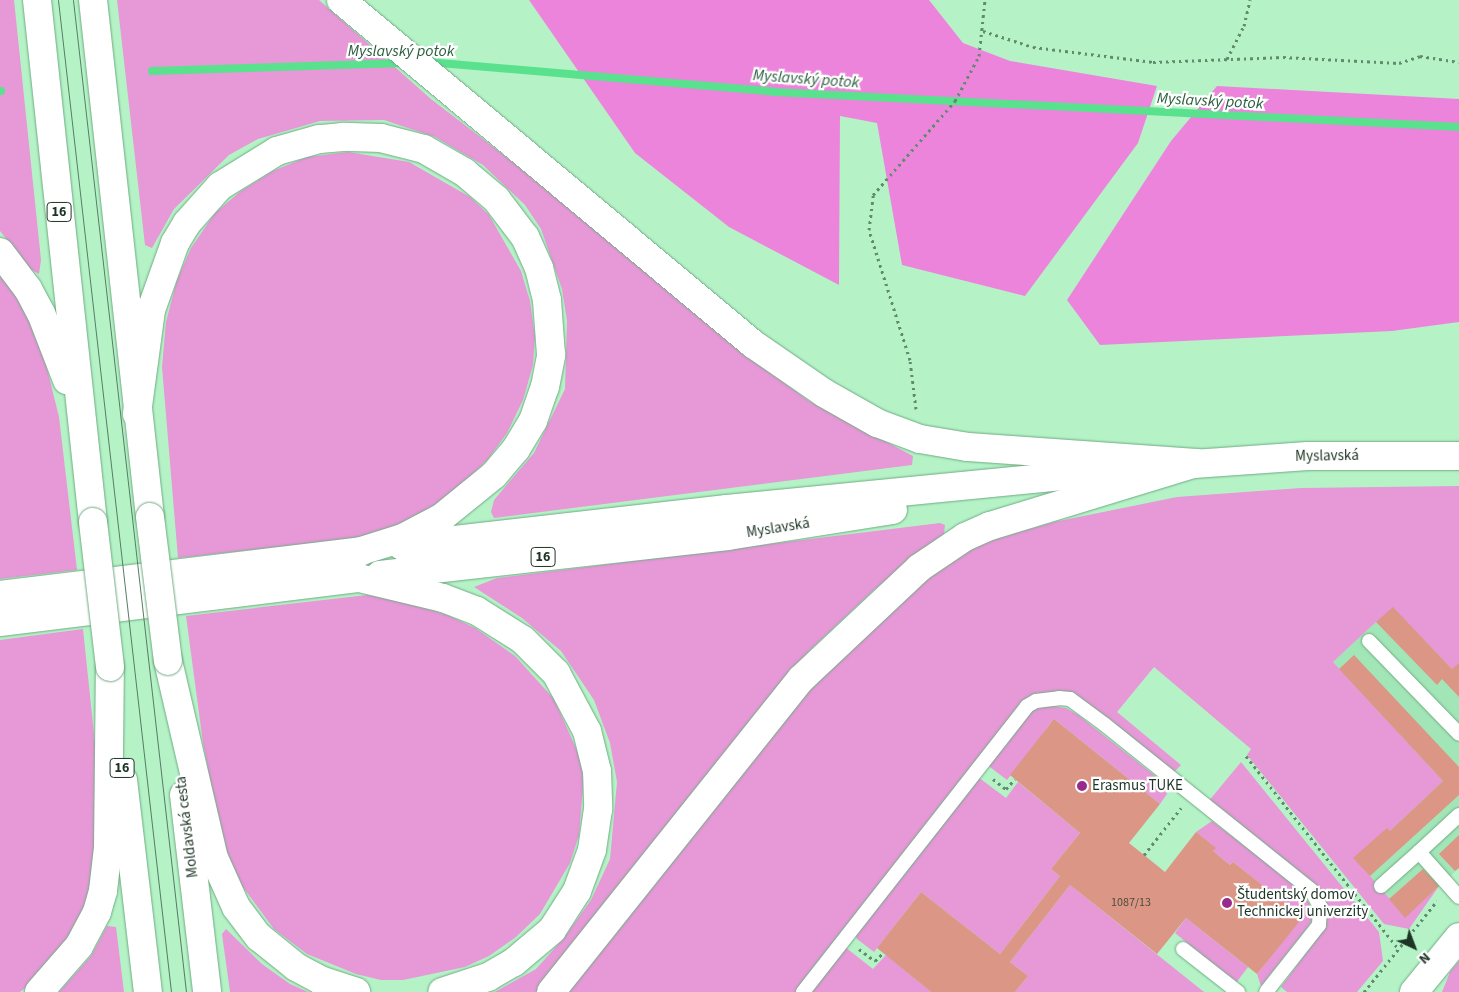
<!DOCTYPE html>
<meta charset="utf-8">
<style>
body{margin:0}
#map{position:relative;width:1459px;height:992px;overflow:hidden;background:#b5f3c7;font-family:"Source Sans 3",sans-serif}
div>[style]{position:absolute}
[style*='--x']{left:calc(var(--x)*1px);top:calc(var(--y)*1px);width:calc(var(--w)*1px);rotate:calc(var(--a)*1deg)}
.built>*{inset:0;background:#a2e6b7}
.green>*{inset:0;background:#e698d7}
.forest>*{inset:0;background:#ed84dc}
.stream>*{height:8px;margin:-4px;padding:0 4px;transform-origin:4px;border-radius:4px;background:#59e18e}
.building>*{inset:0;background:#db9686}
.path>*{height:3px;margin-top:-1.5px;transform-origin:0;background:repeating-linear-gradient(90deg,#628b6e 0 2.5px,transparent 0 6.5px)}
.roads{filter:drop-shadow(0 0 1px #70ab82) drop-shadow(0 0 1px #70ab82)}
.lane>*{height:14px;margin:-7px;padding:0 7px;transform-origin:7px;border-radius:7px;background:#fff}
.street>*{height:28px;margin:-14px;padding:0 14px;transform-origin:14px;border-radius:14px;background:#fff}
.secondary>*{height:28px;margin:-14px;padding:0 14px;transform-origin:14px;border-radius:14px;background:#fff}
.highway>*{height:28px;margin:-14px;padding:0 14px;transform-origin:14px;border-radius:14px;background:#fff}
.tram>*{height:1px;margin:-0.5px;padding:0 0.5px;transform-origin:0.5px;border-radius:0.5px;background:#577d63}
.bridges{filter:drop-shadow(0 0 1px #70ab82) drop-shadow(0 0 1px #70ab82)}
.highway-bridge>*{height:28px;margin:-14px;padding:0 14px;transform-origin:14px;border-radius:14px;background:#fff}
.dots>*{width:14px;height:14px;translate:-50% -50%;box-sizing:border-box;border:2px solid #fff;border-radius:50%}
span{translate:-50% -50%;white-space:nowrap;text-align:center;line-height:1.15;-webkit-text-stroke:4.5px #fff;paint-order:stroke}
.number-label{font-size:12px;color:#4c4d3d}
.number-label span{-webkit-text-stroke-width:0}
.shield-label span{padding:1px 4px;background:#fff;border:1px solid;border-radius:4px;-webkit-text-stroke-width:0}
.shield-label{font-size:14px;color:#1d3525;font-weight:700}
.street-label{font-size:15px;color:#1d3525}
.poi-label{font-size:15px;color:#1d3525}
.left{translate:0 -50%;text-align:left}
.water-label{font-size:16px;color:#295d3c;font-style:italic}
.north{position:absolute;left:1389px;top:922px;width:50px;height:50px;-webkit-text-stroke:4px #fff;paint-order:stroke;rotate:137deg;font-size:14px;font-weight:700;line-height:20px;text-align:center;color:#1d3525}
.north::after{content:'';display:block;margin:auto;width:18px;height:22px;background:#1d3525;clip-path:polygon(50% 0,100% 100%,50% 72%,0 100%)}
</style>
<div id="map">
<div class="built">
<div style="clip-path:polygon(1400px 615px,1452px 669px,1459px 664px,1459px 868px,1405px 918px,1353px 858px,1420px 803px,1421px 757px,1333px 662px,1376px 622px)"></div>
</div>
<div class="green">
<div style="clip-path:polygon(0 0,14px 0,41px 260px,39px 274px,30px 269px,0 231px)"></div>
<div style="clip-path:polygon(117px 0,319px 0,431px 99px,514px 163px,743px 353px,809px 401px,913px 456px,912px 465px,494px 518px,491px 512px,494px 500px,534px 453px,565px 389px,567px 321px,562px 289px,541px 229px,525px 205px,483px 165px,435px 137px,384px 120px,320px 121px,258px 139px,229px 155px,174px 209px,152px 248px,145px 245px)"></div>
<div style="clip-path:polygon(348px 152px,409px 162px,470px 197px,489px 215px,521px 271px,530px 301px,535px 337px,533px 365px,523px 400px,507px 433px,488px 459px,457px 490px,438px 506px,388px 531px,345px 540px,178px 558px,162px 367px,166px 322px,177px 280px,191px 248px,215px 213px,241px 191px,273px 171px,307px 157px)"></div>
<div style="clip-path:polygon(0 273px,24px 307px,40px 340px,59px 417px,77px 570px,0 579px)"></div>
<div style="clip-path:polygon(1459px 486px,1459px 664px,1452px 669px,1400px 615px,1376px 622px,1333px 662px,1443px 781px,1390px 831px,1370px 876px,1405px 917px,1439px 886px,1409px 929px,1384px 924px,1247px 755px,1251px 749px,1154px 667px,1117px 712px,1181px 765px,1172px 774px,1079px 706px,1036px 701px,803px 992px,566px 992px,810px 686px,945px 561px,972px 546px,1054px 522px,1177px 497px,1301px 488px)"></div>
<div style="clip-path:polygon(940px 523px,945px 525px,944px 535px,875px 589px,809px 651px,536px 992px,495px 992px,536px 969px,563px 939px,591px 900px,610px 859px,617px 782px,610px 743px,594px 700px,561px 651px,522px 618px,474px 587px,497px 578px)"></div>
<div style="clip-path:polygon(367px 595px,396px 599px,447px 615px,475px 628px,515px 656px,554px 699px,579px 755px,584px 776px,579px 835px,570px 863px,540px 914px,516px 937px,489px 956px,465px 967px,403px 980px,381px 980px,356px 974px,307px 954px,274px 929px,240px 883px,226px 851px,216px 811px,203px 743px,186px 616px)"></div>
<div style="clip-path:polygon(83px 629px,96px 753px,95px 858px,88px 904px,68px 943px,38px 978px,20px 992px,0 992px,0 640px)"></div>
<div style="clip-path:polygon(1047px 705px,1066px 708px,1078px 715px,1164px 783px,1167px 794px,1160px 804px,1054px 719px,1007px 780px,986px 764px,1027px 712px)"></div>
<div style="clip-path:polygon(1241px 762px,1379px 932px,1383px 961px,1357px 992px,1287px 992px,1281px 987px,1326px 926px,1325px 903px,1208px 802px)"></div>
<div style="clip-path:polygon(978px 777px,1006px 798px,1018px 782px,1080px 833px,1051px 869px,1060px 876px,1000px 954px,921px 892px,874px 952px,857px 939px,855px 934px)"></div>
<div style="clip-path:polygon(1212px 821px,1293px 883px,1309px 903px,1312px 920px,1308px 927px,1261px 986px,1257px 974px,1302px 917px,1233px 862px,1230px 865px,1213px 851px,1215px 848px,1196px 832px)"></div>
<div style="clip-path:polygon(1070px 885px,1204px 992px,1015px 992px,1028px 976px,1010px 962px)"></div>
<div style="clip-path:polygon(1186px 918px,1248px 967px,1236px 983px,1175px 933px)"></div>
<div style="clip-path:polygon(107px 926px,116px 927px,124px 992px,59px 992px,91px 956px)"></div>
<div style="clip-path:polygon(226px 929px,262px 964px,290px 984px,308px 992px,230px 992px,222px 934px)"></div>
<div style="clip-path:polygon(845px 947px,873px 969px,886px 955px,931px 992px,812px 992px)"></div>
<div style="clip-path:polygon(1459px 961px,1459px 992px,1442px 992px,1450px 972px)"></div>
</div>
<div class="forest">
<div style="clip-path:polygon(529px 0,929px 0,963px 43px,1010px 61px,1157px 86px,1138px 143px,1025px 296px,902px 265px,877px 123px,840px 116px,839px 285px,729px 227px,635px 153px)"></div>
<div style="clip-path:polygon(1217px 86px,1459px 99px,1459px 322px,1392px 331px,1100px 345px,1067px 300px,1171px 141px)"></div>
</div>
<div class="stream">
<div style="--x:428;--y:62;--w:348;--a:4.9"></div>
<div style="--x:775;--y:92;--w:685;--a:2.93"></div>
<div style="--x:152;--y:71;--w:252;--a:-1.8"></div>
<div style="--x:0;--y:91;--w:1;--a:0"></div>
</div>
<div class="building">
<div style="clip-path:polygon(1393px 607px,1452px 669px,1459px 663px,1459px 697px,1442px 679px,1437px 685px,1376px 622px)"></div>
<div style="clip-path:polygon(1354px 655px,1459px 767px,1459px 795px,1370px 876px,1353px 858px,1387px 828px,1390px 831px,1443px 781px,1339px 669px)"></div>
<div style="clip-path:polygon(1054px 719px,1160px 804px,1129px 843px,1144px 855px,1165px 872px,1196px 832px,1216px 848px,1213px 851px,1230px 865px,1233px 862px,1303px 917px,1257px 974px,1186px 918px,1157px 954px,1070px 885px,1010px 962px,1028px 976px,1015px 992px,931px 992px,877px 948px,921px 892px,1000px 954px,1060px 876px,1051px 869px,1080px 833px,1010px 775px)"></div>
<div style="clip-path:polygon(1459px 835px,1459px 868px,1455px 871px,1439px 854px)"></div>
<div style="clip-path:polygon(1423px 869px,1439px 886px,1405px 918px,1389px 899px)"></div>
</div>
<div class="path">
<div style="--x:983;--y:31;--w:52;--a:17.7"></div>
<div style="--x:1033;--y:47;--w:121;--a:7.1"></div>
<div style="--x:1153;--y:62;--w:130;--a:-2.2"></div>
<div style="--x:1283;--y:57;--w:116;--a:3"></div>
<div style="--x:1399;--y:63;--w:22;--a:-18"></div>
<div style="--x:1420;--y:56;--w:39;--a:9"></div>
<div style="--x:1227;--y:59;--w:37;--a:-63"></div>
<div style="--x:1244;--y:26;--w:27;--a:-77"></div>
<div style="--x:916;--y:409;--w:49;--a:-97"></div>
<div style="--x:910;--y:360;--w:136;--a:-107.5"></div>
<div style="--x:869;--y:230;--w:35;--a:-83"></div>
<div style="--x:873;--y:195;--w:125;--a:-48.9"></div>
<div style="--x:955;--y:101;--w:51;--a:-61.9"></div>
<div style="--x:979;--y:56;--w:56;--a:-83.9"></div>
<div style="--x:1246;--y:756;--w:247;--a:51.7"></div>
<div style="--x:993;--y:779;--w:16;--a:38"></div>
<div style="--x:1006;--y:789;--w:13;--a:-48"></div>
<div style="--x:1144;--y:855;--w:60;--a:-51.8"></div>
<div style="--x:859;--y:949;--w:20;--a:37"></div>
<div style="--x:875;--y:961;--w:11;--a:-45"></div>
<div style="--x:1364;--y:992;--w:117;--a:-51.3"></div>
</div>
<div class="roads">
<div class="lane">
<div style="--x:1369;--y:641;--w:129;--a:45.9"></div>
<div style="--x:1459;--y:815;--w:54;--a:137.2"></div>
<div style="--x:1419;--y:852;--w:60;--a:48.4"></div>
<div style="--x:1381;--y:886;--w:51;--a:-41.8"></div>
<div style="--x:1183;--y:949;--w:70;--a:38"></div>
<div style="--x:803;--y:992;--w:363;--a:-51.9"></div>
<div style="--x:1027;--y:706;--w:10;--a:-29"></div>
<div style="--x:1036;--y:701;--w:23;--a:-7"></div>
<div style="--x:1059;--y:698;--w:11;--a:5"></div>
<div style="--x:1070;--y:699;--w:42;--a:36.3"></div>
<div style="--x:1104;--y:724;--w:265;--a:38.7"></div>
<div style="--x:1311;--y:890;--w:18;--a:61"></div>
<div style="--x:1320;--y:906;--w:19;--a:93"></div>
<div style="--x:1319;--y:925;--w:85;--a:128.3"></div>
</div>
<div class="street">
<div style="--x:1414;--y:992;--w:71;--a:-50.7"></div>
</div>
<div class="secondary">
<div style="--x:1179;--y:465;--w:129;--a:-4"></div>
<div style="--x:1308;--y:456;--w:151;--a:0"></div>
<div style="--x:727;--y:509;--w:411;--a:-5.6"></div>
<div style="--x:728;--y:536;--w:167;--a:-9"></div>
<div style="--x:551;--y:992;--w:401;--a:-51.4"></div>
<div style="--x:801;--y:679;--w:162;--a:-43.2"></div>
<div style="--x:919;--y:568;--w:55;--a:-34"></div>
<div style="--x:965;--y:537;--w:27;--a:-24"></div>
<div style="--x:990;--y:526;--w:215;--a:-17"></div>
</div>
<div class="highway">
<div style="--x:37;--y:0;--w:525;--a:83.88"></div>
<div style="--x:93;--y:0;--w:520;--a:83.71"></div>
<div style="--x:341;--y:0;--w:537;--a:39.86"></div>
<div style="--x:753;--y:344;--w:86;--a:34.6"></div>
<div style="--x:824;--y:393;--w:61;--a:29.5"></div>
<div style="--x:877;--y:423;--w:46;--a:20.4"></div>
<div style="--x:920;--y:439;--w:49;--a:9.5"></div>
<div style="--x:968;--y:447;--w:229;--a:4"></div>
<div style="--x:0;--y:252;--w:46;--a:52.9"></div>
<div style="--x:28;--y:289;--w:27;--a:62"></div>
<div style="--x:41;--y:313;--w:72;--a:68.8"></div>
<div style="--x:402;--y:546;--w:327;--a:-6.5"></div>
<div style="--x:380;--y:575;--w:350;--a:-6.4"></div>
<div style="--x:0;--y:595;--w:364;--a:-6.9"></div>
<div style="--x:361;--y:551;--w:44;--a:-17.2"></div>
<div style="--x:403;--y:538;--w:43;--a:-27.8"></div>
<div style="--x:441;--y:518;--w:68;--a:-39.1"></div>
<div style="--x:494;--y:475;--w:34;--a:-50"></div>
<div style="--x:516;--y:449;--w:33;--a:-59"></div>
<div style="--x:533;--y:421;--w:36;--a:-71"></div>
<div style="--x:545;--y:387;--w:33;--a:-79"></div>
<div style="--x:551;--y:355;--w:55;--a:-94.2"></div>
<div style="--x:547;--y:300;--w:33;--a:-104"></div>
<div style="--x:539;--y:268;--w:34;--a:-114"></div>
<div style="--x:525;--y:237;--w:48;--a:-127.3"></div>
<div style="--x:496;--y:199;--w:42;--a:-139.8"></div>
<div style="--x:464;--y:172;--w:46;--a:-150.1"></div>
<div style="--x:424;--y:149;--w:44;--a:-165.7"></div>
<div style="--x:381;--y:138;--w:38;--a:-178"></div>
<div style="--x:343;--y:137;--w:24;--a:175"></div>
<div style="--x:319;--y:139;--w:44;--a:164.1"></div>
<div style="--x:277;--y:151;--w:67;--a:148.4"></div>
<div style="--x:220;--y:186;--w:50;--a:131.7"></div>
<div style="--x:187;--y:223;--w:23;--a:121"></div>
<div style="--x:175;--y:243;--w:71;--a:109.7"></div>
<div style="--x:151;--y:310;--w:105;--a:97.7"></div>
<div style="--x:0;--y:622;--w:362;--a:-7"></div>
<div style="--x:359;--y:578;--w:86;--a:13.4"></div>
<div style="--x:443;--y:598;--w:36;--a:21"></div>
<div style="--x:477;--y:611;--w:54;--a:32.2"></div>
<div style="--x:523;--y:640;--w:47;--a:45"></div>
<div style="--x:556;--y:673;--w:66;--a:61.9"></div>
<div style="--x:587;--y:731;--w:41;--a:76"></div>
<div style="--x:597;--y:771;--w:38;--a:88"></div>
<div style="--x:598;--y:809;--w:41;--a:98.3"></div>
<div style="--x:592;--y:850;--w:44;--a:110.1"></div>
<div style="--x:577;--y:891;--w:46;--a:122.7"></div>
<div style="--x:552;--y:930;--w:50;--a:139.9"></div>
<div style="--x:514;--y:962;--w:30;--a:150"></div>
<div style="--x:488;--y:977;--w:48;--a:161.9"></div>
<div style="--x:168;--y:661;--w:202;--a:76.9"></div>
<div style="--x:214;--y:858;--w:54;--a:65.8"></div>
<div style="--x:236;--y:907;--w:38;--a:53"></div>
<div style="--x:259;--y:937;--w:48;--a:39"></div>
<div style="--x:296;--y:967;--w:27;--a:28"></div>
<div style="--x:320;--y:980;--w:38;--a:18"></div>
<div style="--x:123;--y:780;--w:213;--a:83.3"></div>
<div style="--x:184;--y:795;--w:198;--a:83.3"></div>
<div style="--x:39;--y:992;--w:61;--a:-49"></div>
<div style="--x:79;--y:946;--w:38;--a:-62"></div>
<div style="--x:97;--y:912;--w:22;--a:-74"></div>
<div style="--x:103;--y:891;--w:43;--a:-83.4"></div>
<div style="--x:108;--y:848;--w:181;--a:-89.4"></div>
</div>
</div>
<div class="tram">
<div style="--x:58;--y:0;--w:998;--a:83.5"></div>
<div style="--x:73;--y:0;--w:998;--a:83.5"></div>
</div>
<div class="bridges">
<div class="highway-bridge">
<div style="--x:150;--y:517;--w:145;--a:82.9"></div>
<div style="--x:93;--y:522;--w:146;--a:83.3"></div>
</div>
</div>
<div class="dots">
<div style="left:1082px;top:786px;background:#992a8a"></div>
<div style="left:1227px;top:903px;background:#992a8a"></div>
</div>
<div class="number-label">
<span style="left:1131px;top:903px">1087/13</span>
</div>
<div class="shield-label">
<span style="left:59px;top:212px">16</span>
<span style="left:543px;top:557px">16</span>
<span style="left:122px;top:768px">16</span>
</div>
<div class="street-label">
<span style="left:1327px;top:456px;rotate:-1deg">Myslavská</span>
<span style="left:778px;top:528px;rotate:-9deg">Myslavská</span>
<span style="left:187px;top:827px;rotate:-97deg">Moldavská cesta</span>
</div>
<div class="poi-label">
<span class="left" style="left:1092px;top:786px">Erasmus TUKE</span>
<span class="left" style="left:1237px;top:903px">Študentský domov<br>Technickej univerzity</span>
</div>
<div class="water-label">
<span style="left:401px;top:51px">Myslavský potok</span>
<span style="left:806px;top:79px;rotate:4deg">Myslavský potok</span>
<span style="left:1210px;top:101px;rotate:3deg">Myslavský potok</span>
</div>
<div class="north">N</div>
</div>
